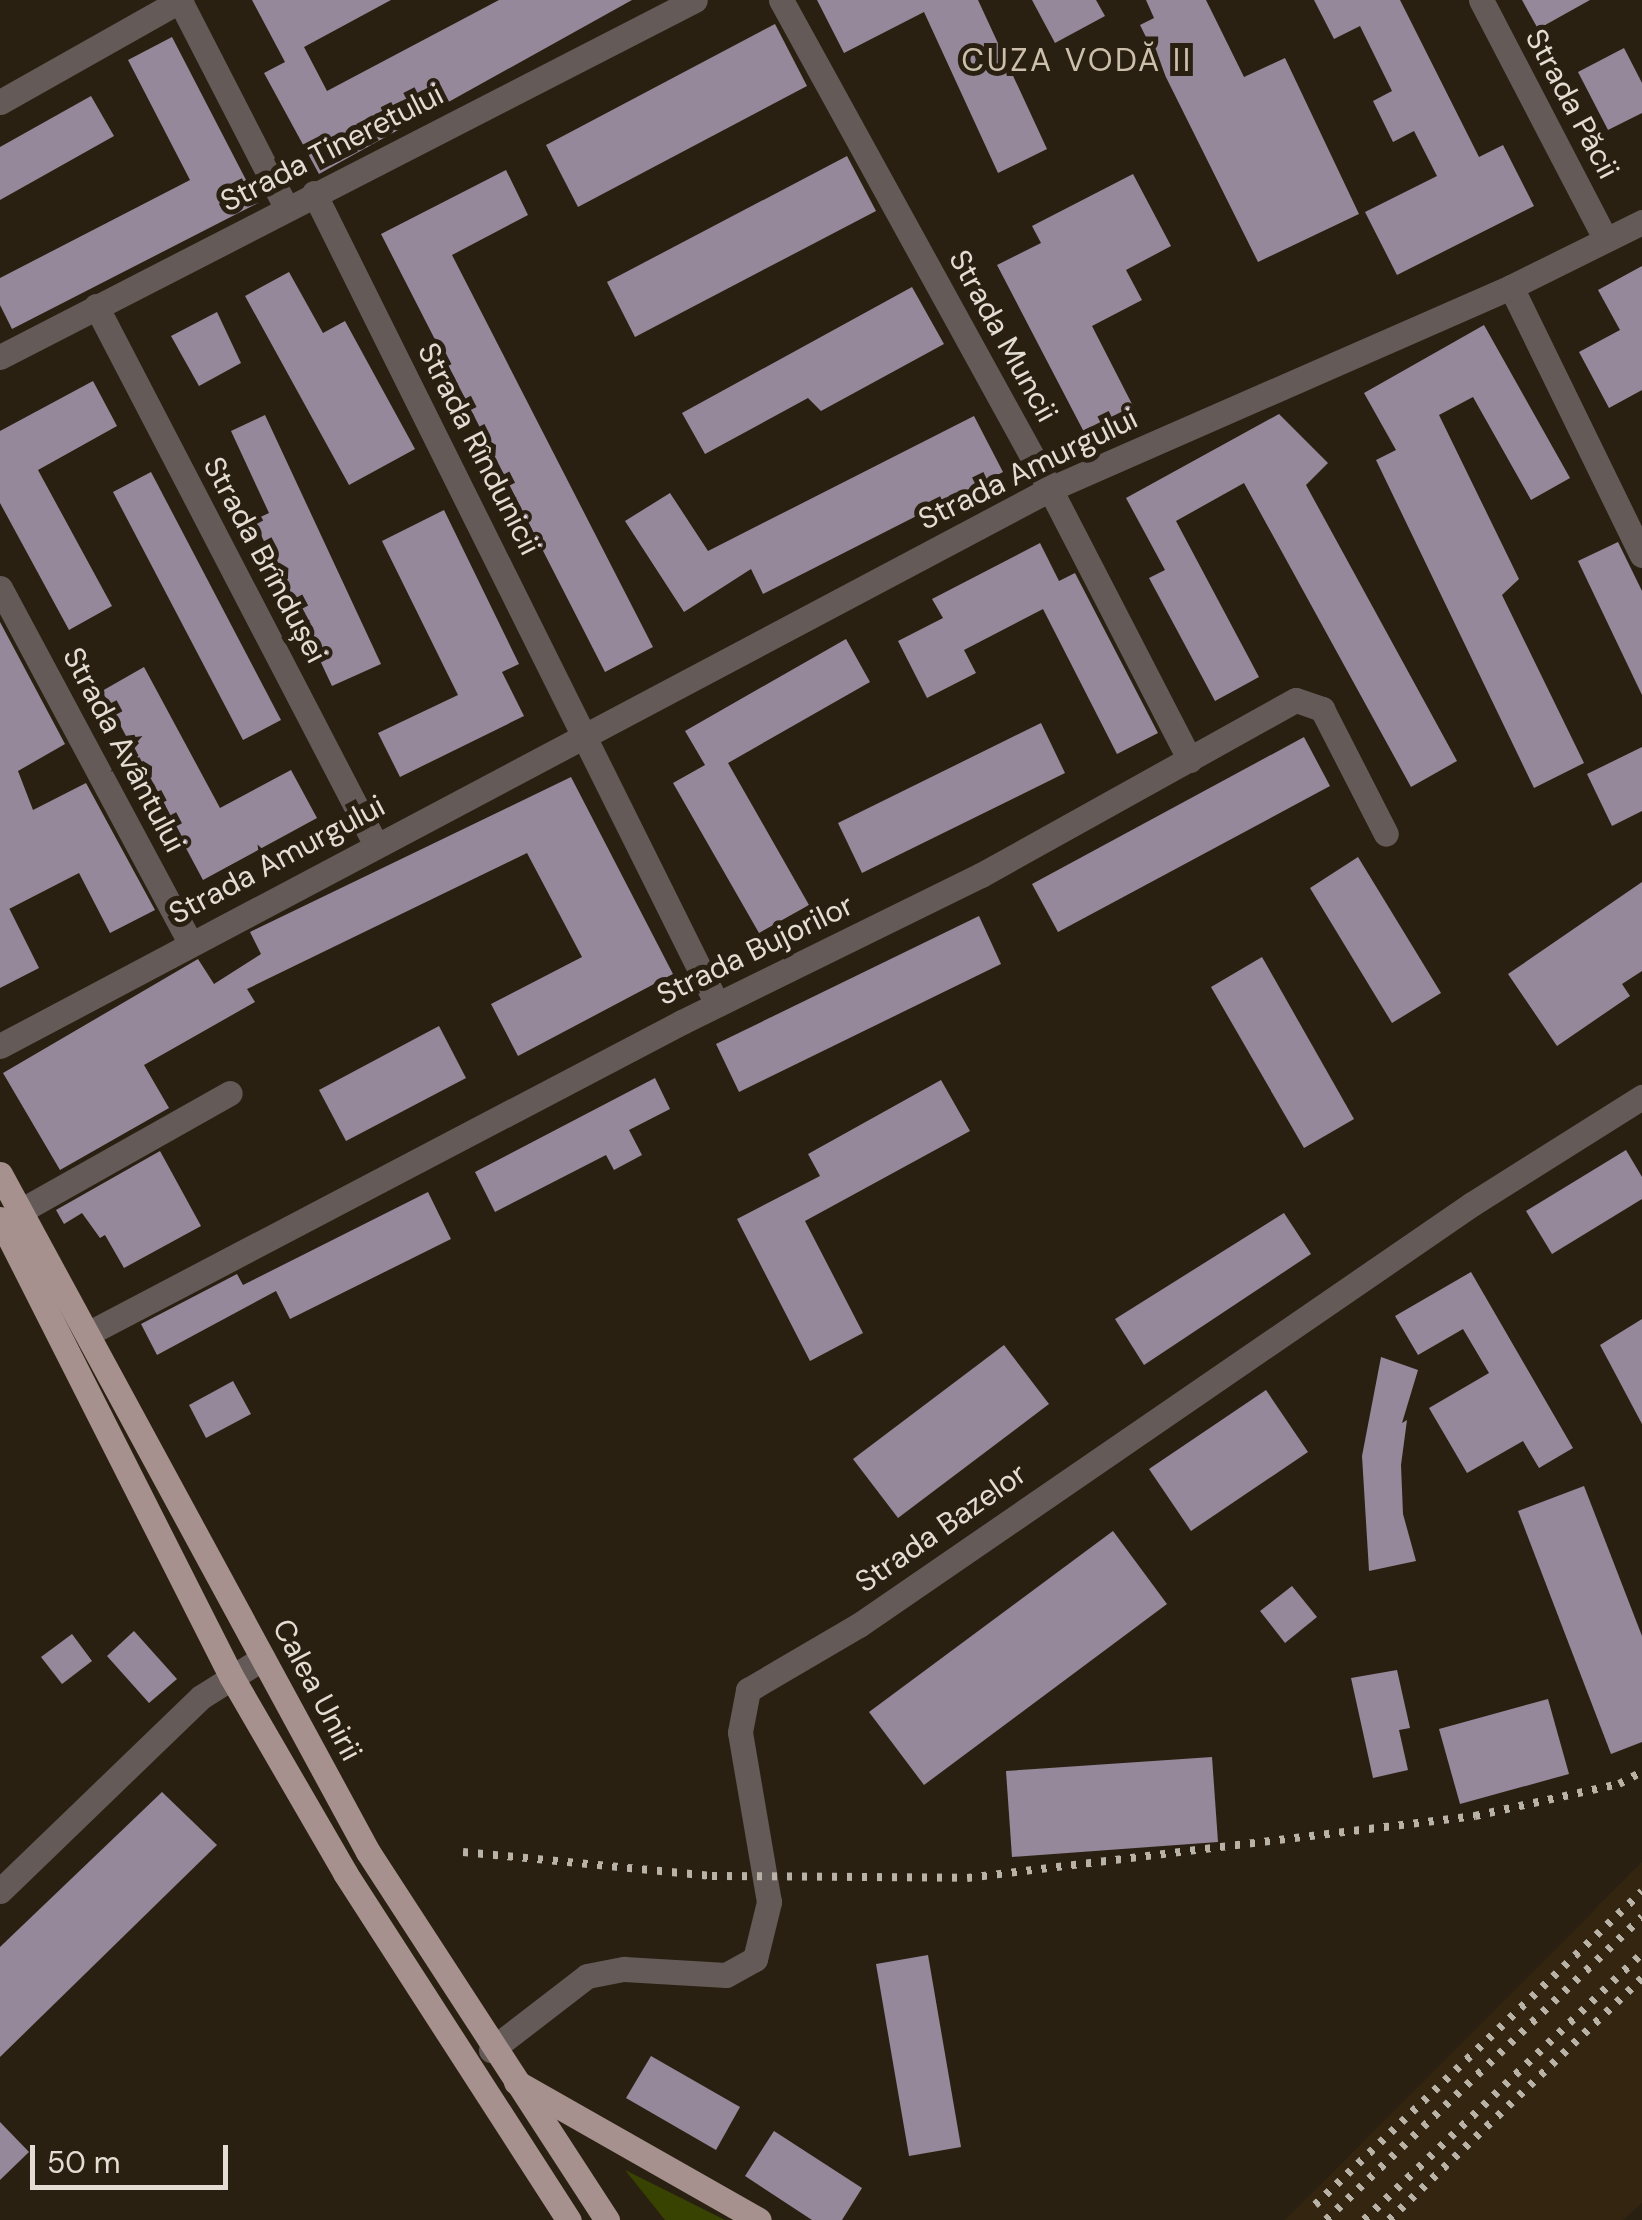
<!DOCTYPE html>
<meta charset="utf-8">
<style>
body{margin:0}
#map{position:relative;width:1642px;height:2220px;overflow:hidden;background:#2a2011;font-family:"DM Sans",sans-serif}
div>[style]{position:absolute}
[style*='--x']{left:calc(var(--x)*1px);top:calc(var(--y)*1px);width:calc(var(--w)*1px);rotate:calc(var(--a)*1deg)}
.built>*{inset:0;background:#332510}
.green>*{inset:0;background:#384302}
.building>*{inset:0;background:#95889a}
.street>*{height:25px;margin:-12.5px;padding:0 12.5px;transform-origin:12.5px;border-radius:12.5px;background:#645a58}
.primary>*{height:25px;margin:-12.5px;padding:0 12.5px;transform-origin:12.5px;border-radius:12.5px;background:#a6918e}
.rail>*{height:8px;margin-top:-4px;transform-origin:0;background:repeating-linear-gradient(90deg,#b9b2a6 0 5px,transparent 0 15px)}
span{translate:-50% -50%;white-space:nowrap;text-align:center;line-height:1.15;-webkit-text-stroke:10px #2a2011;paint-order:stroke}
.street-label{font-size:30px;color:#e4ddd3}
.neighbourhood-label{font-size:32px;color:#ccbfac;letter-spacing:2.5px}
.scale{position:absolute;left:30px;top:2145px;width:198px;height:45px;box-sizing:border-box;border:5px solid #e4ddd3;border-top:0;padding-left:12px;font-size:30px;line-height:35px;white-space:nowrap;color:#e4ddd3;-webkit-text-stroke:8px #2a2011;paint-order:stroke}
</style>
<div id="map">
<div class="built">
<div style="clip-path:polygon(1642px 1862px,1642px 2203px,1623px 2220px,1285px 2220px)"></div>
</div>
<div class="green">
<div style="clip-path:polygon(625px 2170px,725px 2220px,665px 2220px)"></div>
</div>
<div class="building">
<div style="clip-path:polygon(252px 0,391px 0,304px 47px,327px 91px,499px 0,632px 0,319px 174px,264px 73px,285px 62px)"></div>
<div style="clip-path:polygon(817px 0,978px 0,1047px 149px,998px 173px,924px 12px,844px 53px)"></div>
<div style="clip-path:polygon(1032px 0,1096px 0,1105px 16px,1055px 43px)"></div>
<div style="clip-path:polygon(1146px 0,1206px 0,1244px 77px,1285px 58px,1359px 214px,1258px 262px,1140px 25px,1154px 18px)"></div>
<div style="clip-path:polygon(1314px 0,1400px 0,1479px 157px,1503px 145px,1534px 206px,1397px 275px,1365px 212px,1437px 176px,1414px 131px,1393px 142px,1373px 101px,1392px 91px,1360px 26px,1334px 39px)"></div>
<div style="clip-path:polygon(1522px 0,1590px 0,1538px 29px)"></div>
<div style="clip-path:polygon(775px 24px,807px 86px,578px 207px,546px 145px)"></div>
<div style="clip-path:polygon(172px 37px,258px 203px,12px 329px,0 305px,0 278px,190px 180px,128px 60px)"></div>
<div style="clip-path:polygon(1624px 48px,1642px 83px,1642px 113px,1608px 130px,1578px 72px)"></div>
<div style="clip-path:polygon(91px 96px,114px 136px,0 200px,0 147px)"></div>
<div style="clip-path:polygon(847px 156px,876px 211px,635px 337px,607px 282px)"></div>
<div style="clip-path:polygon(506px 170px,528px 215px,452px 255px,653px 647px,605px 672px,381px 234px)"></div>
<div style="clip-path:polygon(1133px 174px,1171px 246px,1126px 270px,1142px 300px,1092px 326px,1134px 408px,1085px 434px,997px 265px,1041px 243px,1032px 226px)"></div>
<div style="clip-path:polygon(1642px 266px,1642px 390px,1609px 408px,1579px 352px,1620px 330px,1598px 290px)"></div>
<div style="clip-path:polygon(289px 272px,323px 333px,345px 321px,415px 449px,349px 485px,245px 296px)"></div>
<div style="clip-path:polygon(912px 287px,944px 344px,821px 411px,808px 398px,705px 454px,682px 413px)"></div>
<div style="clip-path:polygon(217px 312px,241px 363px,199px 386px,171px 336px)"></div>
<div style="clip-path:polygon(1484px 325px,1570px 478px,1531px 500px,1473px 397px,1439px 415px,1519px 579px,1502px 595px,1584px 763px,1534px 788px,1376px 460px,1396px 450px,1364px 393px)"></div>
<div style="clip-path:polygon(93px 381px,117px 426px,38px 470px,112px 606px,69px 630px,0 503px,0 431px)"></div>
<div style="clip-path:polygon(1279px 414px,1328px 463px,1306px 485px,1457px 761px,1411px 787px,1244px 483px,1176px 521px,1259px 677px,1215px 701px,1149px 578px,1165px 570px,1126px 498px)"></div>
<div style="clip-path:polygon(265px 415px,381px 664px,332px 686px,254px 520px,269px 513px,231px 431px)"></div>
<div style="clip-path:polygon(974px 416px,1003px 472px,763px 594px,751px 569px,684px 612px,625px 521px,670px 493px,708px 551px)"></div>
<div style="clip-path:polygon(151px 472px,281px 720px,243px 740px,113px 492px)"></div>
<div style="clip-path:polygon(444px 510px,519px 664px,502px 672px,524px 716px,400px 777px,378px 733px,458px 695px,382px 541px)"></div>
<div style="clip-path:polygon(1618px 542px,1642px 591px,1642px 695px,1578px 561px)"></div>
<div style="clip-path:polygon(1040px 543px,1059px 581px,1075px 573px,1158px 733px,1117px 754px,1043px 609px,964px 650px,976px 673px,927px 698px,898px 641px,943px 618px,932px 599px)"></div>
<div style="clip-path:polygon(0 622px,65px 744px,18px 771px,33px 810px,86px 783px,155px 910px,110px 933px,79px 873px,9px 909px,6px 902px,39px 968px,0 988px)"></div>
<div style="clip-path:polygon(846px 639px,870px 682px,728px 763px,809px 905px,759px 933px,673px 783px,705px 765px,685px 731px)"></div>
<div style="clip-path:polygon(144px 667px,220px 808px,291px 770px,317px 818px,203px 880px,102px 691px)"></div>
<div style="clip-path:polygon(1041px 723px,1065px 773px,862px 873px,838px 823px)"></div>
<div style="clip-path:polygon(1304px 737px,1330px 786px,1058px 932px,1032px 884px)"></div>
<div style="clip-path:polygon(1642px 747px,1642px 811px,1612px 826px,1587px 774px)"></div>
<div style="clip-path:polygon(571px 777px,673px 974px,518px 1056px,491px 1004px,582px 957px,527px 853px,247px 989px,255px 1002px,144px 1065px,169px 1108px,60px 1170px,3px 1073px,198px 959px,214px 984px,261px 954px,250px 932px)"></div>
<div style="clip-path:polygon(1358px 857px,1441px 993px,1392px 1023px,1310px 888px)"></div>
<div style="clip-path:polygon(1642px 882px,1642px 971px,1622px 984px,1630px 996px,1557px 1046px,1508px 974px)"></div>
<div style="clip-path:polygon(979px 916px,1001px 964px,739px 1092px,716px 1044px)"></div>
<div style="clip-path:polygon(1262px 957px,1354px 1119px,1304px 1148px,1211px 987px)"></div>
<div style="clip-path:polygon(439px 1026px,466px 1078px,346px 1141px,319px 1090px)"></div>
<div style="clip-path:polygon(655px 1078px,670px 1109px,629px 1130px,642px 1155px,614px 1170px,606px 1155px,495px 1212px,475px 1172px)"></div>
<div style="clip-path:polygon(941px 1080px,970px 1131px,805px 1221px,863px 1333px,810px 1361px,737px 1219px,820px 1176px,808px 1154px)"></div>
<div style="clip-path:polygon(1626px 1150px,1642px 1177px,1642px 1199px,1552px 1254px,1526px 1211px)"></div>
<div style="clip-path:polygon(160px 1151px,201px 1226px,124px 1268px,105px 1235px,100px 1238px,82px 1213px,64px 1224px,56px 1210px)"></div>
<div style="clip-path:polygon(428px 1192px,451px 1239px,290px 1319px,276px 1291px,157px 1355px,141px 1324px,237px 1274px,243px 1285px)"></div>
<div style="clip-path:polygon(1284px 1213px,1311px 1254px,1144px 1365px,1115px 1319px)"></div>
<div style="clip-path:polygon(1471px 1272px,1573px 1448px,1539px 1468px,1523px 1441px,1467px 1473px,1429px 1408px,1489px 1373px,1463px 1329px,1418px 1355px,1395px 1316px)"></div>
<div style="clip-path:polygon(1642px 1319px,1642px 1424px,1600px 1345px)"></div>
<div style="clip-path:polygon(1004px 1345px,1049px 1404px,898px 1518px,853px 1459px)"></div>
<div style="clip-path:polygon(1381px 1357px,1418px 1370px,1402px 1423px,1407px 1420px,1401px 1465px,1403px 1514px,1416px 1561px,1369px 1571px,1362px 1456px)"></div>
<div style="clip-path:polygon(233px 1381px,251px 1414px,206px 1438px,189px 1405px)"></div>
<div style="clip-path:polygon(1266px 1390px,1308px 1452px,1191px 1531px,1149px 1469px)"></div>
<div style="clip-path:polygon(1584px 1486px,1642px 1636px,1642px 1742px,1611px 1754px,1518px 1511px)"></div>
<div style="clip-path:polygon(1113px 1531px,1167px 1604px,924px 1785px,869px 1712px)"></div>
<div style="clip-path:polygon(1292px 1586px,1317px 1617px,1285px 1643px,1260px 1611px)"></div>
<div style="clip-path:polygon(134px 1631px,177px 1679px,149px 1703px,107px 1656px)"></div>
<div style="clip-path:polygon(72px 1634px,92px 1661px,62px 1684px,41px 1657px)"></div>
<div style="clip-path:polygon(1397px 1670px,1410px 1728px,1399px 1730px,1408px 1770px,1373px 1778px,1351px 1678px)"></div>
<div style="clip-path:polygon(1548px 1699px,1569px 1774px,1460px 1804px,1439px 1729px)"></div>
<div style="clip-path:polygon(1212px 1757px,1218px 1842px,1012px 1857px,1006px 1771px)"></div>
<div style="clip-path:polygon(162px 1792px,217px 1845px,0 2057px,0 1947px)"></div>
<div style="clip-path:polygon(928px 1955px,961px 2147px,909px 2156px,876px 1964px)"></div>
<div style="clip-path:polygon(651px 2056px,740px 2107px,716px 2150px,626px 2098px)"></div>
<div style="clip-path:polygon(0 2122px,29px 2152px,0 2180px)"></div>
<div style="clip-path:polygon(774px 2131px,862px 2188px,842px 2220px,812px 2220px,745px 2176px)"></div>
</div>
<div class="street">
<div style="--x:781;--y:0;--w:558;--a:61.18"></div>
<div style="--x:1050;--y:489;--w:305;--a:62.7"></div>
<div style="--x:1481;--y:0;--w:268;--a:62.5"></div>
<div style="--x:180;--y:1;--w:232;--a:62.8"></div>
<div style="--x:0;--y:102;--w:208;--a:-29.4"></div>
<div style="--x:314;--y:193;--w:906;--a:63.58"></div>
<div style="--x:1511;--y:287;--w:298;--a:64"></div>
<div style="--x:96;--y:306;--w:607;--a:62.55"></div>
<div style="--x:0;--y:357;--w:781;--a:-27.19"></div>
<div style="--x:0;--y:588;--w:402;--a:61.8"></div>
<div style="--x:0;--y:1046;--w:1189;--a:-27.94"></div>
<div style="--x:1050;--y:489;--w:503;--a:-23.66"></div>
<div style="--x:1511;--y:287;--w:146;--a:-26.4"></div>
<div style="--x:24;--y:1209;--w:236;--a:-29.4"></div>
<div style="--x:91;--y:1332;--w:667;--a:-27.68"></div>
<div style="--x:682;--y:1022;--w:333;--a:-26.2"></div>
<div style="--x:981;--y:875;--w:360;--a:-29.1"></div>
<div style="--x:1296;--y:700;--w:28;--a:19"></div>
<div style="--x:1322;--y:709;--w:140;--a:62.9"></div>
<div style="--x:0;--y:1891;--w:279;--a:-44"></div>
<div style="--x:201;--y:1697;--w:73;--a:-32.2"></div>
<div style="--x:491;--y:2050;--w:121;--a:-37.6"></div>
<div style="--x:587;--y:1976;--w:38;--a:-11"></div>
<div style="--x:624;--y:1969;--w:102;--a:3.4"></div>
<div style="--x:726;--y:1975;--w:33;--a:-29"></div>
<div style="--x:755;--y:1959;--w:59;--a:-76.2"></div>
<div style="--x:769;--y:1902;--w:172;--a:-99.7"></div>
<div style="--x:740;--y:1732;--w:43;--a:-79.2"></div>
<div style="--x:748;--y:1690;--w:129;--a:-30.4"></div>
<div style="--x:859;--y:1625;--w:744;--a:-34.48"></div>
<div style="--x:1472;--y:1204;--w:201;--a:-32.2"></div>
</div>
<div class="primary">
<div style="--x:0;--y:1174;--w:771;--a:61.51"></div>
<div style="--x:368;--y:1852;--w:439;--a:57"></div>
<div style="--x:0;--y:1219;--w:512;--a:63.18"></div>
<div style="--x:231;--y:1676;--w:228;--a:59.9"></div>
<div style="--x:345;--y:1873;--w:413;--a:57.2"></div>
<div style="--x:516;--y:2082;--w:279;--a:29.6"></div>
</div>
<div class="rail">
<div style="--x:463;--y:1852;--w:250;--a:5.5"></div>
<div style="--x:712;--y:1876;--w:255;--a:0.4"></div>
<div style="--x:967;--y:1878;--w:512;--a:-6.96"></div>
<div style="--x:1475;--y:1816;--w:148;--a:-12.5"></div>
<div style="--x:1619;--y:1784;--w:26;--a:-28"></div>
<div style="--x:1315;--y:2205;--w:453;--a:-43.8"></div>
<div style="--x:1326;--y:2220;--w:438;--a:-43.8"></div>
<div style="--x:1364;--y:2220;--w:385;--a:-43.8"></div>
<div style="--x:1389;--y:2220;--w:350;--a:-43.7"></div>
</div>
<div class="street-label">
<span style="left:1572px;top:104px;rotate:62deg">Strada Păcii</span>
<span style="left:332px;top:148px;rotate:-27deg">Strada Tineretului</span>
<span style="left:1003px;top:336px;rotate:61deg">Strada Muncii</span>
<span style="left:479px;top:449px;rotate:63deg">Strada Rîndunicii</span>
<span style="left:1028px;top:469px;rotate:-26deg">Strada Amurgului</span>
<span style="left:265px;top:560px;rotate:62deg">Strada Brîndușei</span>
<span style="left:124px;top:750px;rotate:62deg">Strada Avântului</span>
<span style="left:277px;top:860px;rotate:-28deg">Strada Amurgului</span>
<span style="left:755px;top:950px;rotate:-26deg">Strada Bujorilor</span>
<span style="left:941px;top:1528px;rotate:-35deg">Strada Bazelor</span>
<span style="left:317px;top:1690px;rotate:62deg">Calea Unirii</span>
</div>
<div class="neighbourhood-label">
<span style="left:1077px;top:60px">CUZA VODĂ II</span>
</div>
<div class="scale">50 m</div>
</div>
